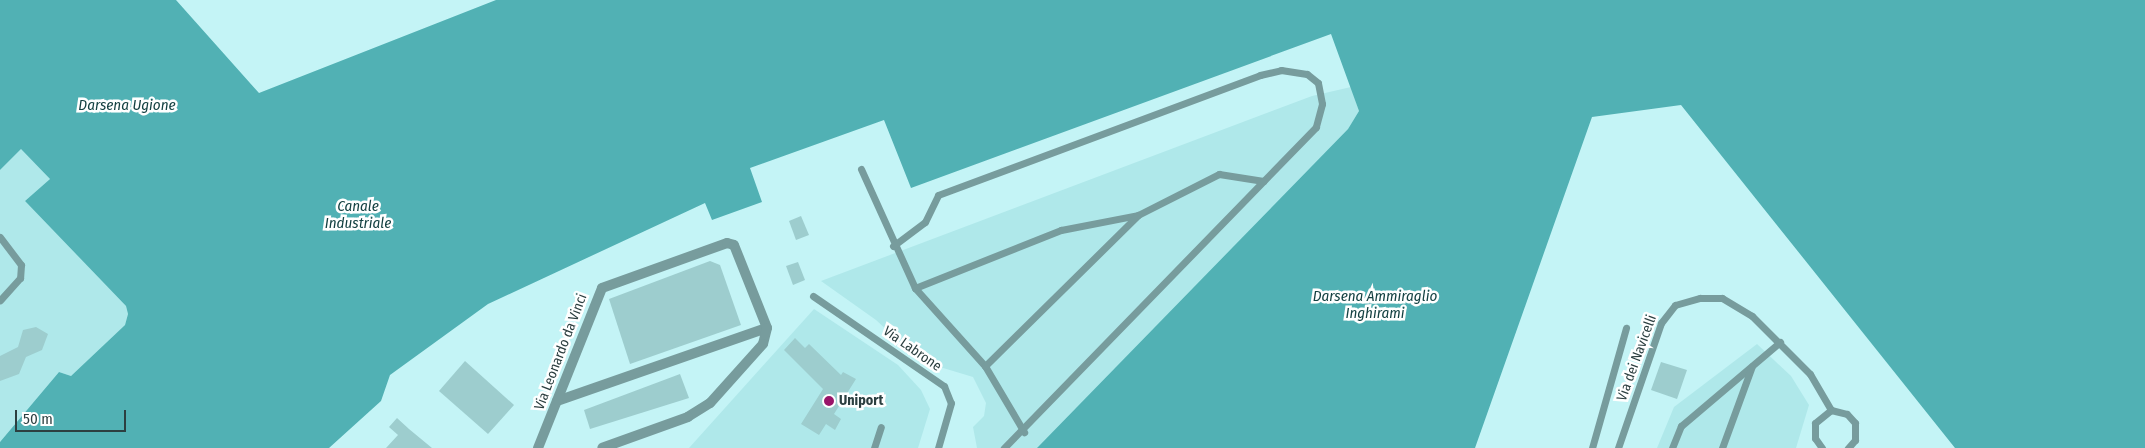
<!DOCTYPE html>
<style>
body{margin:0}
#map{position:relative;width:2145px;height:448px;overflow:hidden;background:#c4f4f6;font-family:"Fira Sans Condensed",sans-serif}
div>[style]{position:absolute}
[style*='--x']{left:calc(var(--x)*1px);top:calc(var(--y)*1px);width:calc(var(--w)*1px);rotate:calc(var(--a)*1deg)}
.built>*{inset:0;background:#afe8ea}
.water>*{inset:0;background:#51b1b4}
.building>*{inset:0;background:#9dcdce}
.lane>*{height:7px;margin:-3.5px;padding:0 3.5px;transform-origin:3.5px;border-radius:3.5px;background:#779c9d}
.street>*{height:10px;margin:-5px;padding:0 5px;transform-origin:5px;border-radius:5px;background:#779c9d}
.dots>*{width:14px;height:14px;translate:-50% -50%;box-sizing:border-box;border:2px solid #fff;border-radius:50%}
span{translate:-50% -50%;white-space:nowrap;text-align:center;line-height:1.15;-webkit-text-stroke:5px #fff;paint-order:stroke}
.street-label{font-size:14px;color:#2c3f40}
.poi-label{font-size:14px;color:#2c3f40;font-weight:700}
.left{translate:0 -50%;text-align:left}
.water-label{font-size:15px;color:#144142;font-style:italic}
.scale{position:absolute;left:15px;top:410px;width:111px;height:22px;box-sizing:border-box;border:2px solid #2c3f40;border-top:0;padding-left:6px;font-size:15px;line-height:18px;white-space:nowrap;color:#2c3f40;-webkit-text-stroke:4px #fff;paint-order:stroke}
</style>
<div id="map">
<div class="built">
<div style="clip-path:polygon(1351px 87px,1359px 111px,1348px 129px,1037px 448px,977px 448px,973px 427px,984px 416px,986px 403px,973px 377px,920px 361px,876px 320px,821px 281px,1312px 96px)"></div>
<div style="clip-path:polygon(21px 149px,50px 179px,25px 201px,126px 306px,128px 314px,125px 325px,71px 376px,59px 372px,0 442px,0 170px)"></div>
<div style="clip-path:polygon(814px 309px,898px 365px,921px 390px,930px 409px,918px 448px,689px 448px)"></div>
<div style="clip-path:polygon(1757px 344px,1791px 376px,1809px 405px,1796px 448px,1657px 448px,1674px 407px)"></div>
</div>
<div class="water">
<div style="clip-path:polygon(0 0,176px 0,259px 93px,496px 0,2145px 0,2145px 448px,1955px 448px,1681px 105px,1592px 117px,1475px 448px,1037px 448px,1348px 129px,1359px 111px,1331px 34px,911px 188px,884px 120px,750px 168px,762px 202px,712px 220px,705px 203px,488px 304px,390px 375px,381px 401px,329px 448px,0 448px,0 442px,59px 372px,71px 376px,125px 325px,128px 314px,126px 306px,25px 201px,50px 179px,21px 149px,0 170px)"></div>
</div>
<div class="building">
<div style="clip-path:polygon(801px 216px,809px 235px,796px 240px,789px 221px)"></div>
<div style="clip-path:polygon(710px 261px,720px 265px,741px 325px,630px 364px,609px 299px)"></div>
<div style="clip-path:polygon(798px 262px,805px 280px,793px 285px,786px 266px)"></div>
<div style="clip-path:polygon(36px 327px,48px 334px,42px 350px,26px 357px,19px 374px,0 381px,0 356px,18px 347px,23px 330px)"></div>
<div style="clip-path:polygon(795px 338px,805px 348px,809px 344px,841px 375px,843px 372px,856px 379px,834px 414px,841px 419px,835px 430px,826px 424px,819px 435px,801px 424px,823px 389px,784px 350px)"></div>
<div style="clip-path:polygon(465px 361px,514px 405px,488px 434px,439px 391px)"></div>
<div style="clip-path:polygon(1661px 362px,1687px 370px,1677px 399px,1651px 390px)"></div>
<div style="clip-path:polygon(680px 374px,689px 398px,590px 429px,584px 410px)"></div>
<div style="clip-path:polygon(397px 418px,409px 429px,432px 448px,386px 448px,398px 435px,389px 427px)"></div>
</div>
<div class="lane">
<div style="--x:861;--y:169;--w:131;--a:65.6"></div>
<div style="--x:915;--y:288;--w:105;--a:48.1"></div>
<div style="--x:985;--y:366;--w:77;--a:59.4"></div>
<div style="--x:0;--y:237;--w:35;--a:53"></div>
<div style="--x:21;--y:265;--w:13;--a:94"></div>
<div style="--x:20;--y:278;--w:30;--a:132"></div>
<div style="--x:893;--y:246;--w:40;--a:-37"></div>
<div style="--x:925;--y:222;--w:30;--a:-64"></div>
<div style="--x:938;--y:195;--w:344;--a:-20.4"></div>
<div style="--x:1260;--y:75;--w:22;--a:-13"></div>
<div style="--x:1281;--y:70;--w:26;--a:9"></div>
<div style="--x:1307;--y:74;--w:14;--a:39"></div>
<div style="--x:1318;--y:83;--w:21;--a:79"></div>
<div style="--x:1322;--y:104;--w:24;--a:105"></div>
<div style="--x:1316;--y:127;--w:448;--a:134.2"></div>
<div style="--x:915;--y:288;--w:157;--a:-21.7"></div>
<div style="--x:1061;--y:230;--w:78;--a:-11"></div>
<div style="--x:813;--y:296;--w:159;--a:34.5"></div>
<div style="--x:944;--y:386;--w:18;--a:68"></div>
<div style="--x:951;--y:403;--w:47;--a:106.1"></div>
<div style="--x:985;--y:366;--w:215;--a:-44.6"></div>
<div style="--x:1138;--y:215;--w:91;--a:-26.8"></div>
<div style="--x:1219;--y:174;--w:45;--a:9"></div>
<div style="--x:874;--y:448;--w:22;--a:-72"></div>
<div style="--x:1592;--y:448;--w:125;--a:-74.2"></div>
<div style="--x:1618;--y:448;--w:132;--a:-71"></div>
<div style="--x:1661;--y:323;--w:23;--a:-52"></div>
<div style="--x:1675;--y:305;--w:26;--a:-16"></div>
<div style="--x:1700;--y:298;--w:22;--a:0"></div>
<div style="--x:1722;--y:298;--w:35;--a:31"></div>
<div style="--x:1752;--y:316;--w:82;--a:45"></div>
<div style="--x:1810;--y:374;--w:42;--a:59.7"></div>
<div style="--x:1672;--y:448;--w:24;--a:-68"></div>
<div style="--x:1681;--y:426;--w:130;--a:-40.3"></div>
<div style="--x:1722;--y:448;--w:87;--a:-69.9"></div>
<div style="--x:1822;--y:448;--w:12;--a:-125"></div>
<div style="--x:1815;--y:438;--w:15;--a:-90"></div>
<div style="--x:1815;--y:423;--w:21;--a:-39"></div>
<div style="--x:1831;--y:410;--w:16;--a:14"></div>
<div style="--x:1847;--y:414;--w:12;--a:48"></div>
<div style="--x:1855;--y:423;--w:17;--a:90"></div>
<div style="--x:1855;--y:440;--w:11;--a:131"></div>
</div>
<div class="street">
<div style="--x:557;--y:401;--w:222;--a:-19.2"></div>
<div style="--x:538;--y:448;--w:172;--a:-68.2"></div>
<div style="--x:602;--y:288;--w:133;--a:-19.8"></div>
<div style="--x:727;--y:243;--w:7;--a:16"></div>
<div style="--x:734;--y:245;--w:89;--a:68.3"></div>
<div style="--x:767;--y:328;--w:16;--a:104"></div>
<div style="--x:763;--y:344;--w:79;--a:131.9"></div>
<div style="--x:710;--y:403;--w:26;--a:148"></div>
<div style="--x:688;--y:417;--w:91;--a:160.2"></div>
</div>
<div class="dots">
<div style="left:829px;top:401px;background:#991569"></div>
</div>
<div class="street-label">
<span style="left:912px;top:349px;rotate:35deg">Via Labrone</span>
<span style="left:561px;top:352px;rotate:-69deg">Via Leonardo da Vinci</span>
<span style="left:1637px;top:358px;rotate:-70deg">Via dei Navicelli</span>
</div>
<div class="poi-label">
<span class="left" style="left:839px;top:401px">Uniport</span>
</div>
<div class="water-label">
<span style="left:127px;top:106px">Darsena Ugione</span>
<span style="left:358px;top:215px">Canale<br>Industriale</span>
<span style="left:1375px;top:305px">Darsena Ammiraglio<br>Inghirami</span>
</div>
<div class="scale">50 m</div>
</div>
